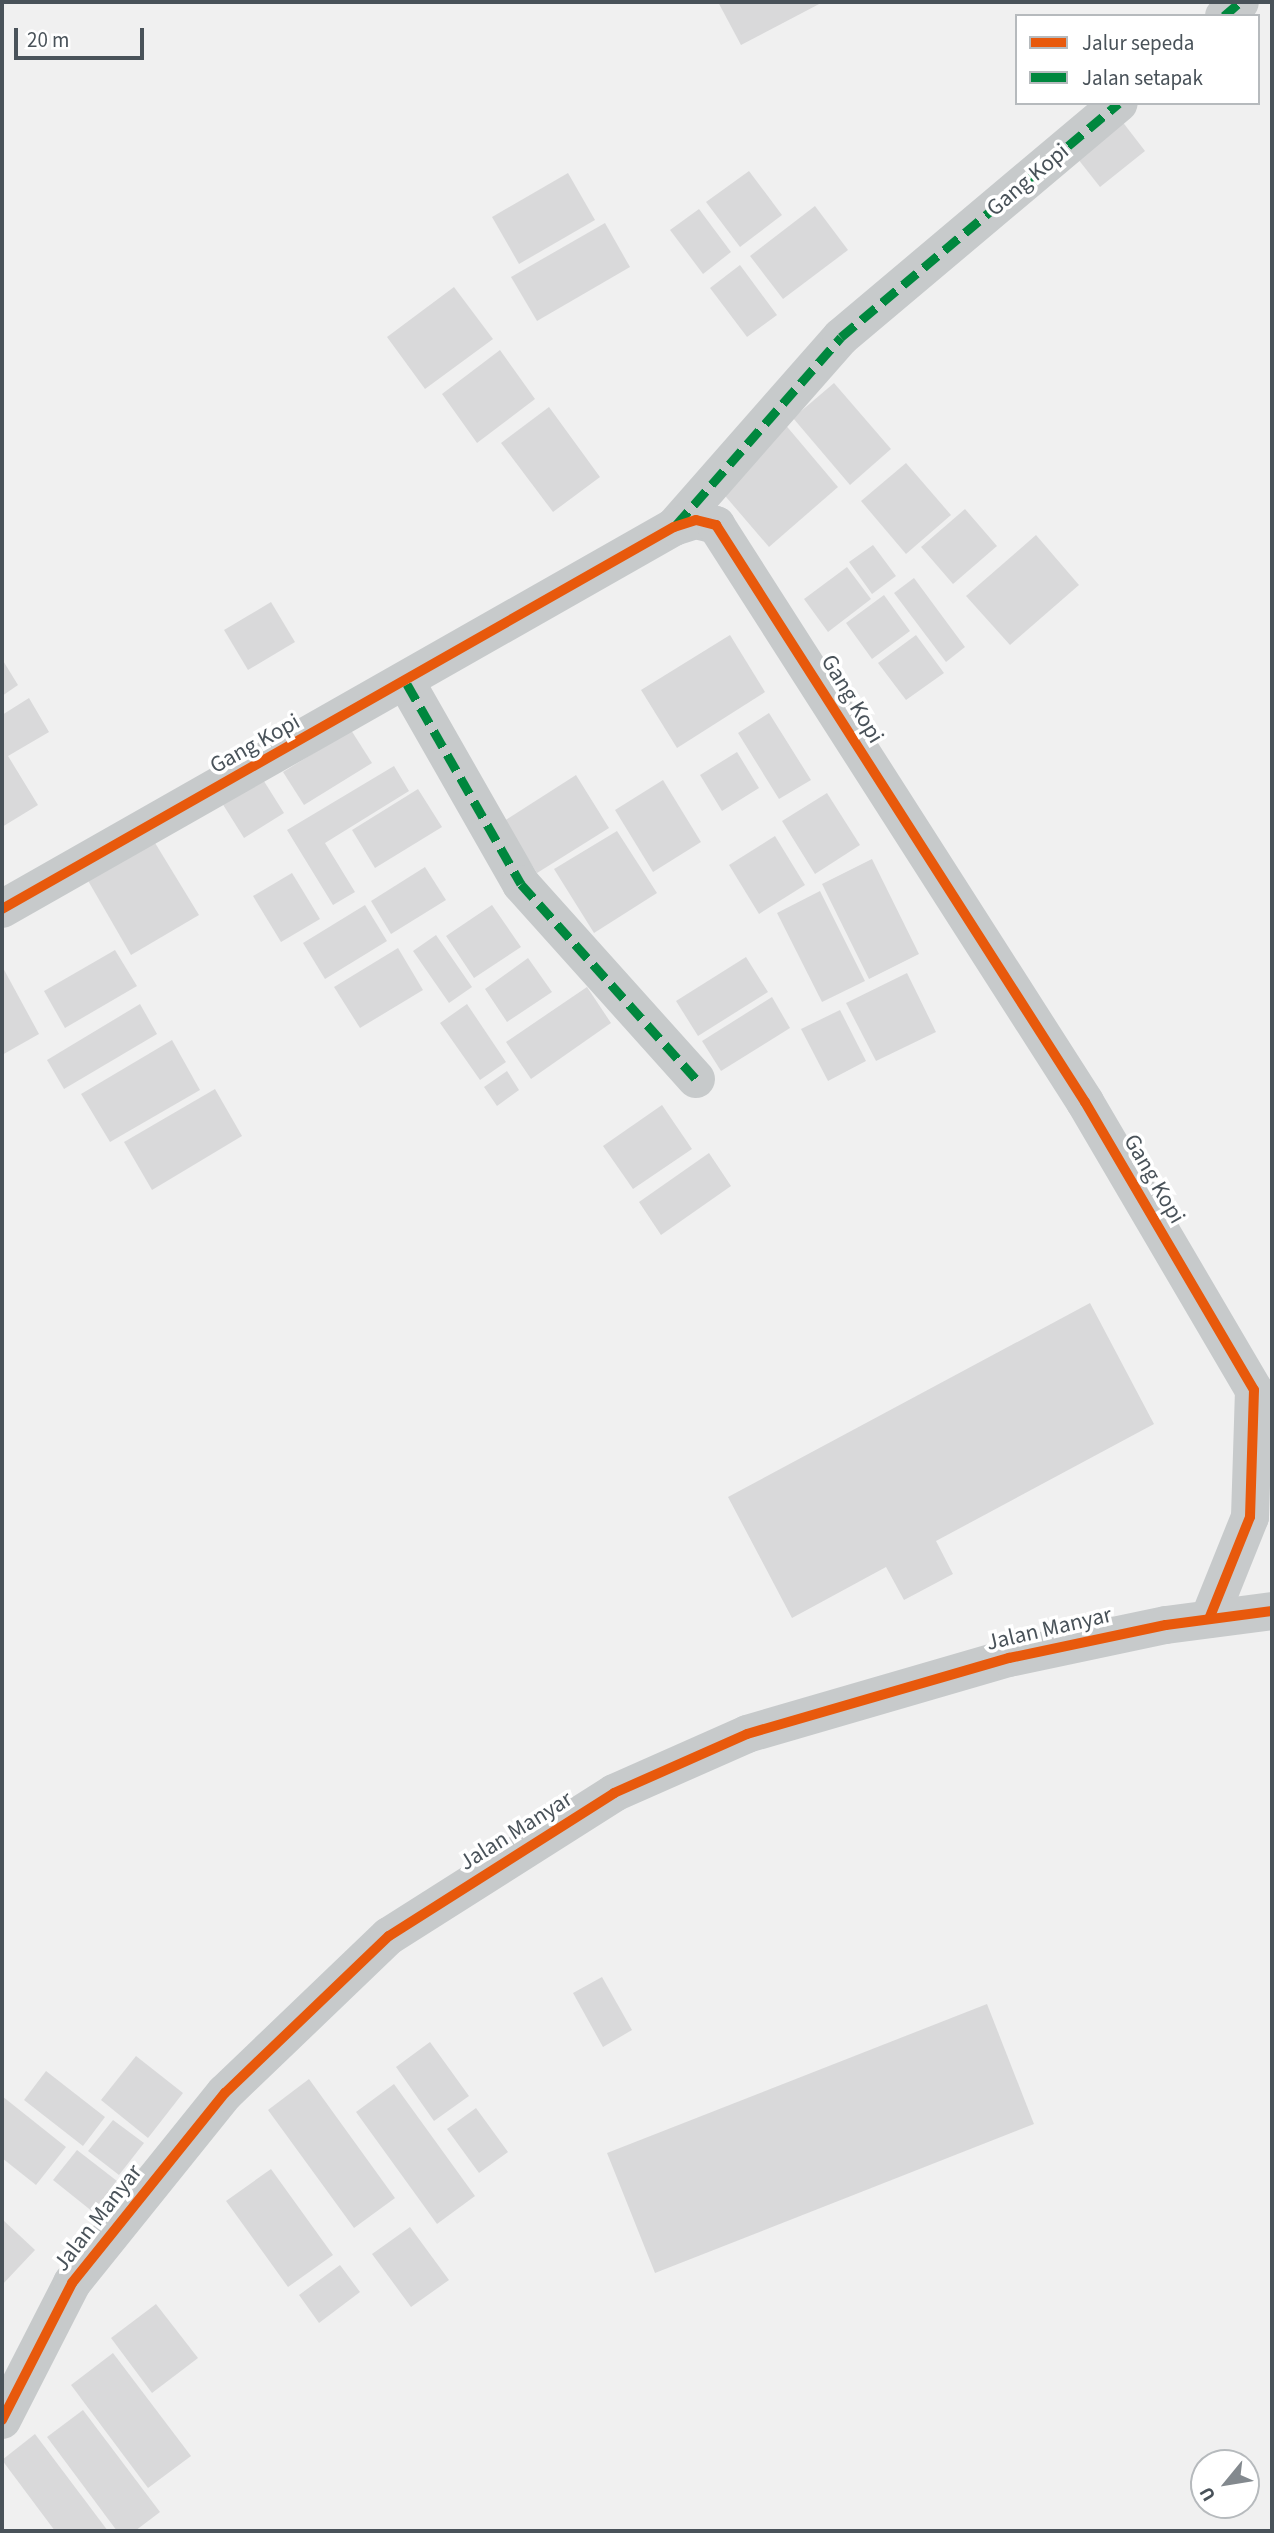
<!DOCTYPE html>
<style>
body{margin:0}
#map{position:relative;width:1274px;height:2533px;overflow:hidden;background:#f0f0f0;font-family:"Source Sans 3",sans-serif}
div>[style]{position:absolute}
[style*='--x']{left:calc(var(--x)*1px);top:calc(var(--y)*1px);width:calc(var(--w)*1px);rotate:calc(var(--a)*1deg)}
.building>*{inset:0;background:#d9d9da}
.minor>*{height:38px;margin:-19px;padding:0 19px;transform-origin:19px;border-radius:19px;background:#c7cacb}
.quiet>*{height:9px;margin-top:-4.5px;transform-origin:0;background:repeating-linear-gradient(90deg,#00873e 0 18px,transparent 0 27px)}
.cycleway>*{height:10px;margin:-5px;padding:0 5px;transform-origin:5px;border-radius:5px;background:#e8590c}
span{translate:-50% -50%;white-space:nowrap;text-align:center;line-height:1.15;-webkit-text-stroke:7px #fff;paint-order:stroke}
.street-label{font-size:23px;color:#495259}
.frame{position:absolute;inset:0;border:4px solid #495259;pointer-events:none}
.legend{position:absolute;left:1015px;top:14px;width:245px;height:91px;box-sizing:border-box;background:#fff;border:2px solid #b6babd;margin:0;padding:9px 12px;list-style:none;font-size:21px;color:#495259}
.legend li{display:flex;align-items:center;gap:14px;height:35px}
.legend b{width:35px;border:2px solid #b6babd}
.north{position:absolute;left:1190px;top:2449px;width:70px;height:70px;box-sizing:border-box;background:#fff;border:2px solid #b6babd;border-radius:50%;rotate:240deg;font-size:19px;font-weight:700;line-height:28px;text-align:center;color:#495259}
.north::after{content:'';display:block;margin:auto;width:24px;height:32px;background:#83898e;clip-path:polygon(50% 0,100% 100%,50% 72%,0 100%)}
.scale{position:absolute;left:14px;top:28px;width:130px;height:32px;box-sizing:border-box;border:4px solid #495259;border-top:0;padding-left:9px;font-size:21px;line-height:24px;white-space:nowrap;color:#495259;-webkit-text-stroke:5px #fff;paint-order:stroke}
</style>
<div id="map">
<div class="building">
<div style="clip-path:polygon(718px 2px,823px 2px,741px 45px)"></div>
<div style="clip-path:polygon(1108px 103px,1145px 151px,1100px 187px,1059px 135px)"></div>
<div style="clip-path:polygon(749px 171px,782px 215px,740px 247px,706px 202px)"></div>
<div style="clip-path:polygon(568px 173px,595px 220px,519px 264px,492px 217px)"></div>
<div style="clip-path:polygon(815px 206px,848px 250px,783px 299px,750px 256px)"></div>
<div style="clip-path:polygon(699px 209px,731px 252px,703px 274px,670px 230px)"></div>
<div style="clip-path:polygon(605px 223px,630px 267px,537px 321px,511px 277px)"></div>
<div style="clip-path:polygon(740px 265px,777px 315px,747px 337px,710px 288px)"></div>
<div style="clip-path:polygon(454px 287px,493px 339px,425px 389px,387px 337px)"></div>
<div style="clip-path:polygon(500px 350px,535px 399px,477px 443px,442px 394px)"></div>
<div style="clip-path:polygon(834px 383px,891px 449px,850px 485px,793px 418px)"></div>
<div style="clip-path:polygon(549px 407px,600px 477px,553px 512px,501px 443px)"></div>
<div style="clip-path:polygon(778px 416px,838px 487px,769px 547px,708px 476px)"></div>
<div style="clip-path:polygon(906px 463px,951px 515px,906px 554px,861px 501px)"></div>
<div style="clip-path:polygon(965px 509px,997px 546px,953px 584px,921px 547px)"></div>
<div style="clip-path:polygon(1036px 535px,1079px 585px,1010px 645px,966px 596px)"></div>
<div style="clip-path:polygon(873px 545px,896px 576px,872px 594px,849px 562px)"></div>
<div style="clip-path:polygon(847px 567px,871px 599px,828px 632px,804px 599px)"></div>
<div style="clip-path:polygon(914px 578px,965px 647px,946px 662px,894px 593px)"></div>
<div style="clip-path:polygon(884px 595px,910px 631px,872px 659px,846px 623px)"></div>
<div style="clip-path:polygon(271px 602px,295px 642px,248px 670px,224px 630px)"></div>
<div style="clip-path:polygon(730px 635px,765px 692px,677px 748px,641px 690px)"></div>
<div style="clip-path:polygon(916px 635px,944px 673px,906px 700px,878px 663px)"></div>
<div style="clip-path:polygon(2px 659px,18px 685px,2px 696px)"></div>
<div style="clip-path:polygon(29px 698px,49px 732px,8px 756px,38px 805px,2px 827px,2px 715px)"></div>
<div style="clip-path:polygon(769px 713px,811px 780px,779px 799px,738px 733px)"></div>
<div style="clip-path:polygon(351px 730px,372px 763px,304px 805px,283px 772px)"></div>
<div style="clip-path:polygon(737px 752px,759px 788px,722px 811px,700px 775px)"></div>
<div style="clip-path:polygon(394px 766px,409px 791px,325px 843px,355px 892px,333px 905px,287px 830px)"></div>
<div style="clip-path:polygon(576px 775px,609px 828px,537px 873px,504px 821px)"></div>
<div style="clip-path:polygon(262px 778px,284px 813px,244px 838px,222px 803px)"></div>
<div style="clip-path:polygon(663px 780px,701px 842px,653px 872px,615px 810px)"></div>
<div style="clip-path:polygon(418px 789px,442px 827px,375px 868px,352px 830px)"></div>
<div style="clip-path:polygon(827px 793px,860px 845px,815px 874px,782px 821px)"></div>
<div style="clip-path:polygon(617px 831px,657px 893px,594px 933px,554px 869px)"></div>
<div style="clip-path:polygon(149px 833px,199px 915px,131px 955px,83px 872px)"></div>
<div style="clip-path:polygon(775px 836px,805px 885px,759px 914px,729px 865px)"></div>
<div style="clip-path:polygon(872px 859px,919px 954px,869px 979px,822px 884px)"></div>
<div style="clip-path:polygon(425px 867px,446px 900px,391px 934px,371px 901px)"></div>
<div style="clip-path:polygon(292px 873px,320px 919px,281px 942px,253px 896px)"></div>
<div style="clip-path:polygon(820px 891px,865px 981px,822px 1002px,777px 913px)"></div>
<div style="clip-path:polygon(365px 905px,387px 941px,325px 979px,303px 943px)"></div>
<div style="clip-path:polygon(492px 905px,521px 947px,474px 978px,446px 936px)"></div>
<div style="clip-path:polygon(436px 935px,472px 987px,449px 1003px,413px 951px)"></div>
<div style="clip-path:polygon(398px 948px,423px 990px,360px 1028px,334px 987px)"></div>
<div style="clip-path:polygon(115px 950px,137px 986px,65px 1028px,44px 991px)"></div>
<div style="clip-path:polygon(746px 957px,768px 992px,698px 1036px,676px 1001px)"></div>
<div style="clip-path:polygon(528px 958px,552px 992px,507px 1022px,485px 989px)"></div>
<div style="clip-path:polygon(2px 966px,39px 1034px,2px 1055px)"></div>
<div style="clip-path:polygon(907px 973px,936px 1032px,876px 1061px,846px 1003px)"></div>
<div style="clip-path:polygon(587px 987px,611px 1023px,531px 1079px,506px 1042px)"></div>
<div style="clip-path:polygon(772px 997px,790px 1028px,721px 1071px,702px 1041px)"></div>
<div style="clip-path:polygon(140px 1004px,157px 1034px,64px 1089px,47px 1060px)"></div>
<div style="clip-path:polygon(467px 1004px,506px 1062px,480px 1080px,440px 1023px)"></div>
<div style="clip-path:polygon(840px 1010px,866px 1061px,828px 1081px,801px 1029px)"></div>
<div style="clip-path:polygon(172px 1040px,200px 1090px,110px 1142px,81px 1094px)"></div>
<div style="clip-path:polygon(507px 1071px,519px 1090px,497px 1106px,484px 1087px)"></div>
<div style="clip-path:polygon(215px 1089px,242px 1136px,152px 1190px,124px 1142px)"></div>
<div style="clip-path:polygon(662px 1105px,692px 1149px,633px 1189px,603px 1146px)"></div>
<div style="clip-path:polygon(709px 1153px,731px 1186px,661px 1235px,639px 1202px)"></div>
<div style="clip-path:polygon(1090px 1303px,1154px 1424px,936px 1541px,953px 1574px,904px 1600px,886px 1567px,792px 1618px,728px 1497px)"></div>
<div style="clip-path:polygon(602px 1977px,632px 2030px,603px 2047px,573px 1993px)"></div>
<div style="clip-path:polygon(987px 2004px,1034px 2124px,655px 2273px,607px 2153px)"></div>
<div style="clip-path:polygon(430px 2042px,469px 2096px,434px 2121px,396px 2067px)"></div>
<div style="clip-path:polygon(136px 2056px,183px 2093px,148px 2138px,101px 2100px)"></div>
<div style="clip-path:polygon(46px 2071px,105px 2117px,83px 2146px,24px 2100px)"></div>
<div style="clip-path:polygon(309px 2079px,395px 2198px,354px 2228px,268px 2110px)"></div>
<div style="clip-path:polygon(394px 2084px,475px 2196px,437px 2224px,356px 2112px)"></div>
<div style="clip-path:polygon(2px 2096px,66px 2147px,36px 2185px,2px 2158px)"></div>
<div style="clip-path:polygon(476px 2108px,508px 2152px,479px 2173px,447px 2129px)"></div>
<div style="clip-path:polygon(113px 2120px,144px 2143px,119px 2175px,88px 2151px)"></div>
<div style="clip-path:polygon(77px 2150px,117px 2181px,93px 2212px,53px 2180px)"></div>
<div style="clip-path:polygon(271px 2169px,333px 2255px,288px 2287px,226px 2201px)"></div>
<div style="clip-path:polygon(2px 2219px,35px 2250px,2px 2285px)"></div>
<div style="clip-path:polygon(410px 2227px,449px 2280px,411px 2307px,372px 2254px)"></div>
<div style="clip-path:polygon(340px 2265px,360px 2292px,319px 2323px,299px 2295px)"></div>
<div style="clip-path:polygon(156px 2304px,198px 2358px,152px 2393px,111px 2338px)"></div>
<div style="clip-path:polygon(113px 2353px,191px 2456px,148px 2488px,71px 2385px)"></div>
<div style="clip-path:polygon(83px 2410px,160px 2512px,135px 2531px,117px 2531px,47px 2437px)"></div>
<div style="clip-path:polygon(35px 2434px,108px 2531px,55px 2531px,2px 2460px)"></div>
</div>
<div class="minor">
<div style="--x:1224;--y:16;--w:21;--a:-41"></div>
<div style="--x:674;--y:527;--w:253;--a:-48.7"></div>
<div style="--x:841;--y:337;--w:363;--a:-40.1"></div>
<div style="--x:407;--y:684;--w:230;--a:60.3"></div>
<div style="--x:521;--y:884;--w:262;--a:48.1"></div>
<div style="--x:2;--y:909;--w:773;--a:-29.62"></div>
<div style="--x:674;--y:527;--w:23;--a:-18"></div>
<div style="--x:696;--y:520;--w:21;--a:14"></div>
<div style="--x:716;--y:525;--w:685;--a:57.4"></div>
<div style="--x:1085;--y:1102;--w:334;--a:59.6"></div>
<div style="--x:1254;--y:1390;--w:127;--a:91.8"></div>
<div style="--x:1250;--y:1517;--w:110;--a:111.9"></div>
<div style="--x:2;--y:2420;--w:154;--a:-62.9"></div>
<div style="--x:72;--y:2283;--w:244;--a:-51.2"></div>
<div style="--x:225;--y:2093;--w:227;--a:-43.8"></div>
<div style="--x:389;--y:1936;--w:267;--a:-32.4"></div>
<div style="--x:614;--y:1793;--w:145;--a:-23.9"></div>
<div style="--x:747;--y:1734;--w:273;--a:-16.2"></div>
<div style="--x:1009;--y:1658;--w:160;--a:-11.9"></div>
<div style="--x:1166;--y:1625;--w:107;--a:-7.5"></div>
</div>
<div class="quiet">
<div style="--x:1224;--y:16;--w:21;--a:-41"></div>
<div style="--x:676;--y:525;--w:250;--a:-48.7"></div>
<div style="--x:841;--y:337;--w:363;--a:-40.1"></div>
<div style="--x:407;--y:684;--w:230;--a:60.3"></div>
<div style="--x:521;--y:884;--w:262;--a:48.1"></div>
</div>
<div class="cycleway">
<div style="--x:2;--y:909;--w:773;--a:-29.62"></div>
<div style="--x:674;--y:527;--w:23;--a:-18"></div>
<div style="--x:696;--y:520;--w:21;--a:14"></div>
<div style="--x:716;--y:525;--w:685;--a:57.4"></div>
<div style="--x:1085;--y:1102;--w:334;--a:59.6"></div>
<div style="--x:1254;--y:1390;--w:127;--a:91.8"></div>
<div style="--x:1250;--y:1517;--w:110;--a:111.9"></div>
<div style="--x:2;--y:2420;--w:154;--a:-62.9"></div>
<div style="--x:72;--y:2283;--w:244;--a:-51.2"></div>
<div style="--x:225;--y:2093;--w:227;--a:-43.8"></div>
<div style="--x:389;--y:1936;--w:267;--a:-32.4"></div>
<div style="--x:614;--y:1793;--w:145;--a:-23.9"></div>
<div style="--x:747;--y:1734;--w:273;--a:-16.2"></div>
<div style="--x:1009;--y:1658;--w:160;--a:-11.9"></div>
<div style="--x:1166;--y:1625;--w:107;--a:-7.5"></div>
</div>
<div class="street-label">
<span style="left:1028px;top:180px;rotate:-40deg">Gang Kopi</span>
<span style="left:852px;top:699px;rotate:59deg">Gang Kopi</span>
<span style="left:255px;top:744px;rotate:-29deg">Gang Kopi</span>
<span style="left:1154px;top:1179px;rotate:60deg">Gang Kopi</span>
<span style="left:1049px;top:1629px;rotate:-13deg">Jalan Manyar</span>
<span style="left:516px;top:1831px;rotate:-32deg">Jalan Manyar</span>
<span style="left:98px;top:2218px;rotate:-52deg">Jalan Manyar</span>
</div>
<div class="frame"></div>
<ul class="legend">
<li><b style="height:9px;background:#e8590c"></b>Jalur sepeda</li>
<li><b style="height:9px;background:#00873e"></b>Jalan setapak</li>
</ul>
<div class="north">U</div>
<div class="scale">20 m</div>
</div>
